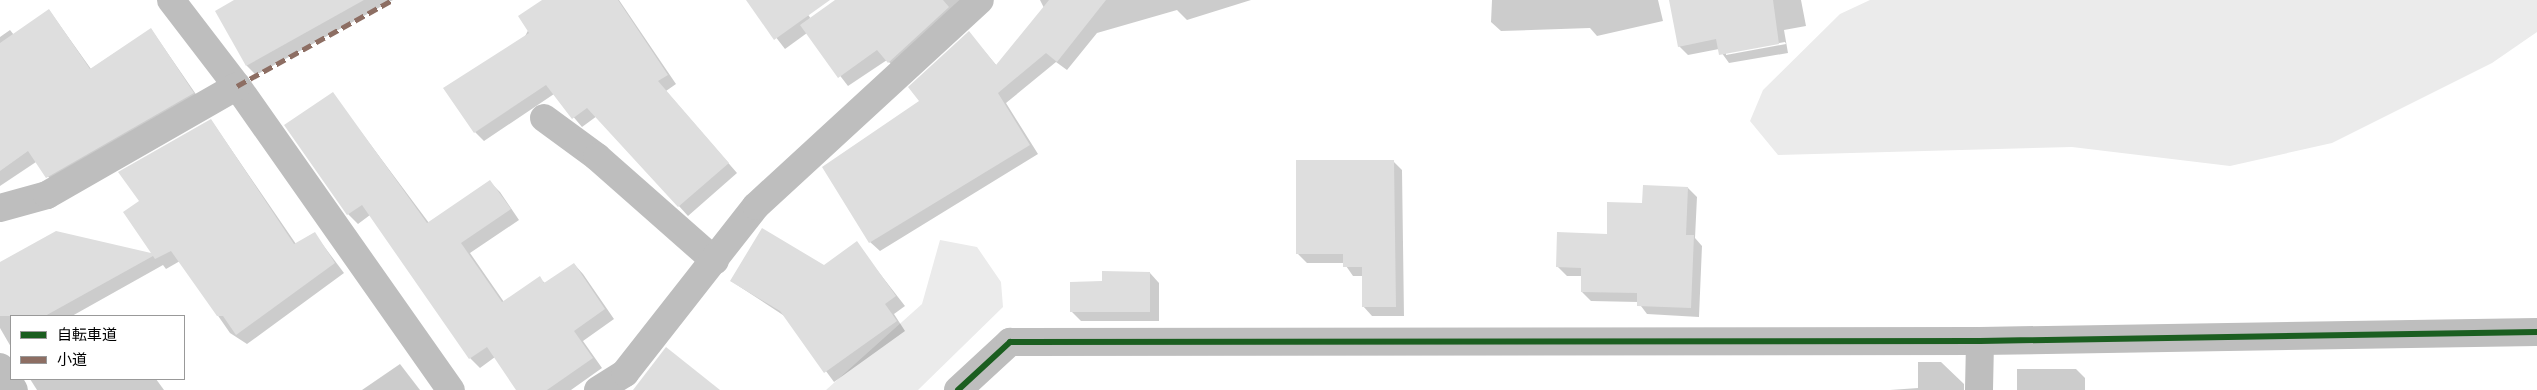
<!DOCTYPE html>
<meta charset="utf-8">
<style>
body{margin:0}
#map{position:relative;width:2537px;height:390px;overflow:hidden;background:#fff;font-family:Overpass,"Noto Sans JP",sans-serif}
div>[style]{position:absolute}
[style*='--x']{left:calc(var(--x)*1px);top:calc(var(--y)*1px);width:calc(var(--w)*1px);rotate:calc(var(--a)*1deg)}
.green>*{inset:0;background:#ebebeb}
.shadow>*{inset:0;background:#0003}
.building>*{inset:0;background:#dedede}
.street>*{height:28px;margin:-14px;padding:0 14px;transform-origin:14px;border-radius:14px;background:#bebebe}
.quiet>*{height:5px;margin-top:-2.5px;transform-origin:0;background:repeating-linear-gradient(90deg,#8d6e63 0 10px,transparent 0 15px)}
.cycleway>*{height:6px;margin:-3px;padding:0 3px;transform-origin:3px;border-radius:3px;background:#1b5e20}
span{translate:-50% -50%;white-space:nowrap;text-align:center;line-height:1.15;-webkit-text-stroke:4px #fff;paint-order:stroke}
.legend{position:absolute;left:10px;top:315px;width:175px;height:65px;box-sizing:border-box;background:#fff;border:1px solid #999;margin:0;padding:6px 9px;list-style:none;font-size:15px;color:#000}
.legend li{display:flex;align-items:center;gap:10px;height:25px}
.legend b{width:25px;border:1px solid #999}
</style>
<div id="map">
<div class="green">
<div style="clip-path:polygon(1870px 0,2537px 0,2537px 32px,2492px 63px,2332px 143px,2230px 166px,2072px 147px,1778px 155px,1750px 121px,1763px 90px,1840px 14px)"></div>
<div style="clip-path:polygon(940px 240px,977px 247px,1001px 282px,1003px 307px,918px 390px,826px 390px,922px 304px)"></div>
</div>
<div class="shadow">
<div style="clip-path:polygon(237px 0,393px 0,256px 75px,247px 66px)"></div>
<div style="clip-path:polygon(544px 0,619px 0,676px 84px,666px 91px,737px 173px,688px 216px,597px 116px,582px 127px,554px 94px,484px 141px,475px 132px)"></div>
<div style="clip-path:polygon(798px 0,811px 19px,837px 0,970px 0,899px 72px,887px 60px,848px 86px,807px 33px,785px 49px,748px 1px)"></div>
<div style="clip-path:polygon(1040px 0,1251px 0,1187px 20px,1177px 10px,1097px 33px,1067px 70px,1056px 62px,1006px 103px,1038px 154px,880px 251px,870px 242px,921px 101px,969px 33px,997px 66px,1044px 8px)"></div>
<div style="clip-path:polygon(1492px 0,1658px 0,1663px 21px,1597px 36px,1590px 28px,1501px 31px,1491px 22px)"></div>
<div style="clip-path:polygon(evenodd,1670px 0,1801px 0,1806px 26px,1784px 30px,1788px 53px,1729px 63px,1719px 49px,1688px 55px,1679px 46px,1670px 0,1785px 42px,1786px 44px,1726px 55px,1726px 53px,1785px 42px)"></div>
<div style="clip-path:polygon(49px 10px,91px 69px,151px 29px,202px 103px,56px 186px,36px 162px,0 186px,0 37px,10px 30px,14px 35px)"></div>
<div style="clip-path:polygon(332px 93px,429px 223px,490px 182px,500px 192px,519px 220px,470px 253px,504px 302px,539px 278px,545px 283px,574px 264px,583px 274px,614px 319px,583px 341px,602px 368px,571px 390px,517px 390px,495px 357px,480px 368px,470px 358px,370px 215px,358px 224px,348px 214px)"></div>
<div style="clip-path:polygon(211px 120px,296px 244px,314px 233px,344px 273px,247px 344px,230px 333px,180px 261px,166px 269px,163px 265px,72px 316px,11px 316px,11px 347px,0 328px,0 264px,153px 255px,141px 201px)"></div>
<div style="clip-path:polygon(1393px 161px,1402px 170px,1404px 316px,1372px 316px,1363px 306px,1363px 276px,1353px 276px,1344px 263px,1307px 263px,1298px 254px)"></div>
<div style="clip-path:polygon(1688px 188px,1697px 197px,1695px 238px,1702px 246px,1699px 317px,1647px 314px,1638px 302px,1591px 301px,1582px 292px,1582px 276px,1567px 276px,1557px 266px,1608px 235px,1643px 204px)"></div>
<div style="clip-path:polygon(856px 243px,905px 306px,894px 314px,905px 331px,834px 382px,786px 317px,731px 281px,824px 266px)"></div>
<div style="clip-path:polygon(1150px 273px,1159px 283px,1159px 321px,1081px 321px,1071px 311px,1103px 283px)"></div>
<div style="clip-path:polygon(1918px 362px,1941px 362px,1964px 384px,1964px 390px,1890px 390px,1918px 388px)"></div>
<div style="clip-path:polygon(400px 364px,420px 390px,362px 390px)"></div>
<div style="clip-path:polygon(2017px 369px,2076px 369px,2085px 378px,2085px 390px,2017px 390px)"></div>
<div style="clip-path:polygon(30px 379px,156px 379px,164px 390px,37px 390px)"></div>
</div>
<div class="building">
<div style="clip-path:polygon(234px 0,364px 0,246px 66px,215px 11px)"></div>
<div style="clip-path:polygon(542px 0,618px 0,668px 75px,658px 81px,729px 163px,678px 207px,587px 108px,572px 119px,546px 85px,474px 133px,443px 88px,529px 33px,518px 16px)"></div>
<div style="clip-path:polygon(746px 0,830px 0,774px 40px)"></div>
<div style="clip-path:polygon(835px 0,943px 0,949px 7px,888px 63px,877px 50px,838px 78px,800px 25px)"></div>
<div style="clip-path:polygon(1049px 0,1106px 0,1057px 62px,1046px 53px,998px 93px,1030px 145px,869px 243px,822px 167px,919px 101px,908px 87px,969px 31px,996px 65px)"></div>
<div style="clip-path:polygon(1669px 0,1773px 0,1779px 44px,1719px 55px,1716px 39px,1678px 47px)"></div>
<div style="clip-path:polygon(49px 9px,90px 69px,151px 28px,194px 93px,46px 178px,28px 151px,0 171px,0 43px)"></div>
<div style="clip-path:polygon(333px 92px,427px 223px,490px 180px,511px 209px,461px 243px,502px 302px,540px 276px,544px 283px,574px 263px,605px 309px,574px 331px,593px 358px,547px 390px,516px 390px,487px 347px,469px 359px,362px 205px,347px 215px,284px 125px)"></div>
<div style="clip-path:polygon(211px 119px,294px 244px,315px 232px,335px 263px,236px 335px,223px 316px,217px 316px,171px 251px,155px 259px,153px 256px,45px 316px,0 316px,0 262px,56px 231px,151px 253px,123px 212px,139px 201px,118px 172px)"></div>
<div style="clip-path:polygon(1296px 160px,1394px 160px,1396px 307px,1362px 307px,1362px 267px,1343px 267px,1343px 254px,1296px 254px)"></div>
<div style="clip-path:polygon(1643px 185px,1688px 187px,1686px 235px,1694px 235px,1691px 308px,1637px 306px,1637px 293px,1581px 292px,1581px 268px,1556px 267px,1557px 232px,1607px 234px,1607px 202px,1642px 203px)"></div>
<div style="clip-path:polygon(762px 228px,824px 265px,857px 241px,896px 296px,885px 304px,897px 321px,824px 373px,780px 311px,730px 281px)"></div>
<div style="clip-path:polygon(1102px 271px,1150px 272px,1150px 312px,1070px 312px,1070px 282px,1102px 281px)"></div>
<div style="clip-path:polygon(666px 347px,720px 390px,633px 390px)"></div>
</div>
<div class="street">
<div style="--x:171;--y:0;--w:108;--a:52.5"></div>
<div style="--x:237;--y:86;--w:372;--a:54.9"></div>
<div style="--x:544;--y:118;--w:66;--a:36.3"></div>
<div style="--x:597;--y:157;--w:157;--a:41.4"></div>
<div style="--x:0;--y:208;--w:49;--a:-15.5"></div>
<div style="--x:47;--y:195;--w:219;--a:-29.8"></div>
<div style="--x:0;--y:367;--w:27;--a:59"></div>
<div style="--x:598;--y:390;--w:32;--a:-32"></div>
<div style="--x:625;--y:373;--w:212;--a:-51.9"></div>
<div style="--x:756;--y:206;--w:304;--a:-42.6"></div>
<div style="--x:958;--y:390;--w:71;--a:-42.7"></div>
<div style="--x:1010;--y:342;--w:970;--a:-0.06"></div>
<div style="--x:1980;--y:341;--w:557;--a:-0.93"></div>
<div style="--x:1979;--y:390;--w:49;--a:-88.8"></div>
</div>
<div class="quiet">
<div style="--x:237;--y:86;--w:177;--a:-29"></div>
</div>
<div class="cycleway">
<div style="--x:958;--y:390;--w:71;--a:-42.7"></div>
<div style="--x:1010;--y:342;--w:970;--a:-0.06"></div>
<div style="--x:1980;--y:341;--w:557;--a:-0.93"></div>
</div>
<ul class="legend">
<li><b style="height:6px;background:#1b5e20"></b>自転車道</li>
<li><b style="height:6px;background:#8d6e63"></b>小道</li>
</ul>
</div>
